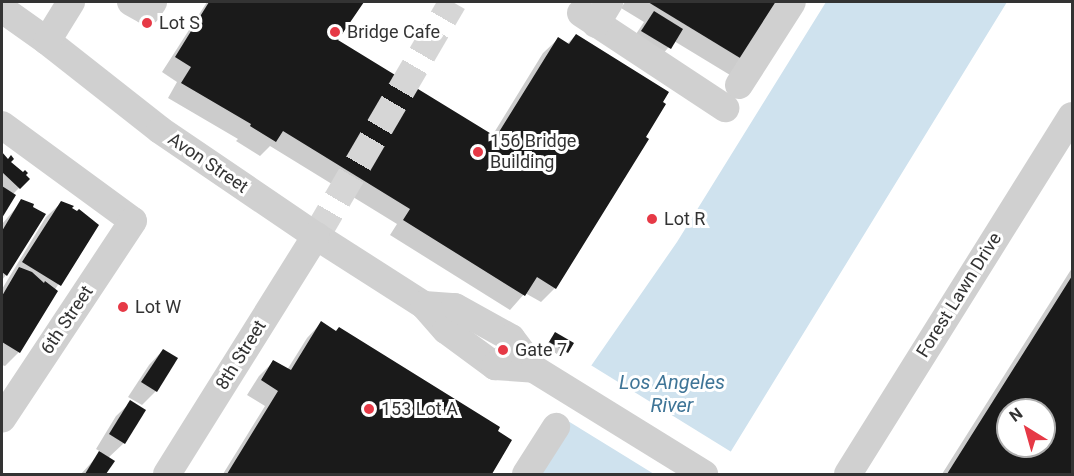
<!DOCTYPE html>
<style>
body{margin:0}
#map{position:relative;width:1074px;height:476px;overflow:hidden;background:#fff;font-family:Roboto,sans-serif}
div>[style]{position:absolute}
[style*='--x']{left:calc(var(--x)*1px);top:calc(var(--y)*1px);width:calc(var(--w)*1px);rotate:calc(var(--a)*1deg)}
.water>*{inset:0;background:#cfe2ee}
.pier>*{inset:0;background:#fff}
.shadow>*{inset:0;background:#0003}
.building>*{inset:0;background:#1a1a1a}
.minor-tunnel>*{height:28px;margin-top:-14px;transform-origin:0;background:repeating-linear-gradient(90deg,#d6d6d6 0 28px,transparent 0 42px)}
.minor>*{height:28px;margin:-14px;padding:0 14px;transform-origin:14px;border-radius:14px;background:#d0d0d0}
.dots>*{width:16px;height:16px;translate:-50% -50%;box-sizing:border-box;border:3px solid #fff;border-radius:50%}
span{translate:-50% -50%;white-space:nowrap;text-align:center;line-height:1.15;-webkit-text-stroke:6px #fff;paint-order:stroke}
.poi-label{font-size:18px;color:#333}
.left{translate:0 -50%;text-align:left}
.street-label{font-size:18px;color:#333}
.water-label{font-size:20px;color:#3f7597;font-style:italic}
.frame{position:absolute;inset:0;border:3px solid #333;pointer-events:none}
.north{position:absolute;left:996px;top:398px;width:60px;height:60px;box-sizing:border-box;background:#fff;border:2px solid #adadad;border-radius:50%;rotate:323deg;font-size:16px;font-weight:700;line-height:24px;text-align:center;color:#333}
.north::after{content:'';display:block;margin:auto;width:21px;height:27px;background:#e63946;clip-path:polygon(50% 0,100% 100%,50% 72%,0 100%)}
</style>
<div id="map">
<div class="water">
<div style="clip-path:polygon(826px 2px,1007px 2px,717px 474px,516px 474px,677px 242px)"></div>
</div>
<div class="pier">
<div style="clip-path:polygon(589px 364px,733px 453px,720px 474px,654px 474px,555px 413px)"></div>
</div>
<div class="shadow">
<div style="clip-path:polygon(207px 2px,361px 2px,336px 40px,492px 136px,543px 53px,558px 39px,567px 44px,576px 35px,555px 288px,541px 302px,525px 293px,510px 310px,390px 235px,397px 224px,270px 146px,260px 156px,236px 141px,238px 139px,168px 98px,177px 82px,162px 72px)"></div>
<div style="clip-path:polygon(625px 2px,781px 2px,730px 75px,674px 41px,655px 63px,628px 46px,644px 22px,621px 8px)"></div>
<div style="clip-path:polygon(2px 155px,28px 179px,12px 195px,2px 215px)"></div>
<div style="clip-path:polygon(22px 201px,6px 275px,2px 280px,2px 224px)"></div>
<div style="clip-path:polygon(61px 203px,97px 225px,54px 291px,19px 352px,5px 366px,2px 365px,2px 289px,46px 217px)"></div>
<div style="clip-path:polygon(evenodd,1072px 268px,1072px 474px,942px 474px,1072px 268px,1008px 410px,1044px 410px,1044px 446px,1008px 446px,1008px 410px)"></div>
<div style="clip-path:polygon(321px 323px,510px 440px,489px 474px,223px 474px,265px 406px,247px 395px,259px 376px,273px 362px,287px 370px,307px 338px)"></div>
<div style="clip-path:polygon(555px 334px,567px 352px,562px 357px,545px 347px)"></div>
<div style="clip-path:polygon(499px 344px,510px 351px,506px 357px,494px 349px)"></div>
<div style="clip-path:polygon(163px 350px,156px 391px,142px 405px,128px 397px,149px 365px)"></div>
<div style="clip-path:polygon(131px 402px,124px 443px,108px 458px,113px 461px,104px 474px,81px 474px,101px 452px,96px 449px,116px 416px)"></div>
</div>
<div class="building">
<div style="clip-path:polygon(209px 2px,364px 2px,338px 40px,498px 138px,499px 132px,558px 37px,569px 44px,576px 34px,669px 92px,663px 102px,666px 104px,646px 137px,649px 139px,556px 289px,537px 277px,525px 296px,403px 220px,410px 209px,283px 131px,276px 142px,250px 126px,251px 124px,181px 83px,191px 67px,175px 57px)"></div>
<div style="clip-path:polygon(648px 2px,782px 2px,745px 61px)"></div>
<div style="clip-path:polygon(654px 11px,683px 29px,671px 49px,641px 31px)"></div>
<div style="clip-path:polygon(2px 152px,8px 159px,11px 155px,14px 159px,11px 162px,23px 172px,25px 170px,28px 173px,26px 175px,30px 179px,20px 189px,2px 172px)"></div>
<div style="clip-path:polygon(2px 186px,16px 195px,2px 218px)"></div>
<div style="clip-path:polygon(21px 199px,34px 204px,33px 207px,46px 214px,7px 276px,2px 272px,2px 231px)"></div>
<div style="clip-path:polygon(61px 201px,74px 206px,72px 208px,77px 211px,79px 209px,99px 225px,61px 286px,22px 262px)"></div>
<div style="clip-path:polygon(19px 267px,32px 272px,44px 283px,45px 281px,58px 291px,20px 353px,2px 342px,2px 296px)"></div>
<div style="clip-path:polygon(evenodd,1072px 276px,1072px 474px,947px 474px,1072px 276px,1008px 410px,1044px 410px,1044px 446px,1008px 446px,1008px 410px)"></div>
<div style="clip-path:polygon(321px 321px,336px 331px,339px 327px,500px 427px,498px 431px,512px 440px,492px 474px,227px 474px,278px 391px,261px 380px,273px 360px,291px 370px)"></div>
<div style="clip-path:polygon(555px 332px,574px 343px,568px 353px,549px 342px)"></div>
<div style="clip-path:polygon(163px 349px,178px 358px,157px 392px,141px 382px)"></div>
<div style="clip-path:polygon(130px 400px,146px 410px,125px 444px,109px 434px)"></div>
<div style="clip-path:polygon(99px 451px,115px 461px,106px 474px,85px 474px)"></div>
</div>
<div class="minor-tunnel">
<div style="--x:316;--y:236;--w:271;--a:-59.7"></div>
</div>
<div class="minor">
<div style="--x:131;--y:2;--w:18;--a:29"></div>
<div style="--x:147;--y:11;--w:11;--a:-56"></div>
<div style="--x:2;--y:9;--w:55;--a:35.4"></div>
<div style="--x:47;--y:41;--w:144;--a:38.2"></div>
<div style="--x:160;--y:130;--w:189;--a:34.2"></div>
<div style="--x:316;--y:236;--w:128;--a:32.6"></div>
<div style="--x:424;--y:305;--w:33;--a:49"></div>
<div style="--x:446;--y:330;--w:61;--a:36.3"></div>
<div style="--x:495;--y:366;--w:39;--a:4"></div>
<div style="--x:581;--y:13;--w:173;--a:33.4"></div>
<div style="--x:596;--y:24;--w:26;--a:-59"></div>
<div style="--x:47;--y:41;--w:46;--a:-58.4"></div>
<div style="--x:739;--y:85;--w:98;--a:-57.4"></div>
<div style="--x:2;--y:125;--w:162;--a:36.2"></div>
<div style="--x:133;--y:221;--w:237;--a:123.5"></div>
<div style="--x:424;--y:305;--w:31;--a:4"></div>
<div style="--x:455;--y:307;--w:64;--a:29"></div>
<div style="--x:511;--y:338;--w:39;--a:53"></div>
<div style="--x:534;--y:369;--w:200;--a:31.7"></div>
<div style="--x:167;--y:474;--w:281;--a:-58"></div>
<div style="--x:526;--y:474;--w:56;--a:-57.4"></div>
<div style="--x:848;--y:474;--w:422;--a:-58"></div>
</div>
<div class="dots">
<div style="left:147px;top:23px;background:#e63946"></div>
<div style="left:335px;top:32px;background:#e63946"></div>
<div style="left:478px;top:152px;background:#e63946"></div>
<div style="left:652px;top:219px;background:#e63946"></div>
<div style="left:123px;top:307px;background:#e63946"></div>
<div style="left:503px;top:350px;background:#e63946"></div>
<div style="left:369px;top:409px;background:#e63946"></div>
</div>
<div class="poi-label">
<span class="left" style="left:159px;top:23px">Lot S</span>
<span class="left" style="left:347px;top:32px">Bridge Cafe</span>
<span class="left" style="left:490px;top:152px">156 Bridge<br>Building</span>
<span class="left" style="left:664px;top:219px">Lot R</span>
<span class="left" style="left:135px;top:307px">Lot W</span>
<span class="left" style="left:515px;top:350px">Gate 7</span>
<span class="left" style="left:381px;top:409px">153 Lot A</span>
</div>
<div class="street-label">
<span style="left:208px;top:163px;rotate:34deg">Avon Street</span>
<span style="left:959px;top:295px;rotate:-58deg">Forest Lawn Drive</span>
<span style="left:67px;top:320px;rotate:-56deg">6th Street</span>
<span style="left:241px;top:355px;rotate:-58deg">8th Street</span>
</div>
<div class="water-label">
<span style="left:672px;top:394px">Los Angeles<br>River</span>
</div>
<div class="frame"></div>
<div class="north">N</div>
</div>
